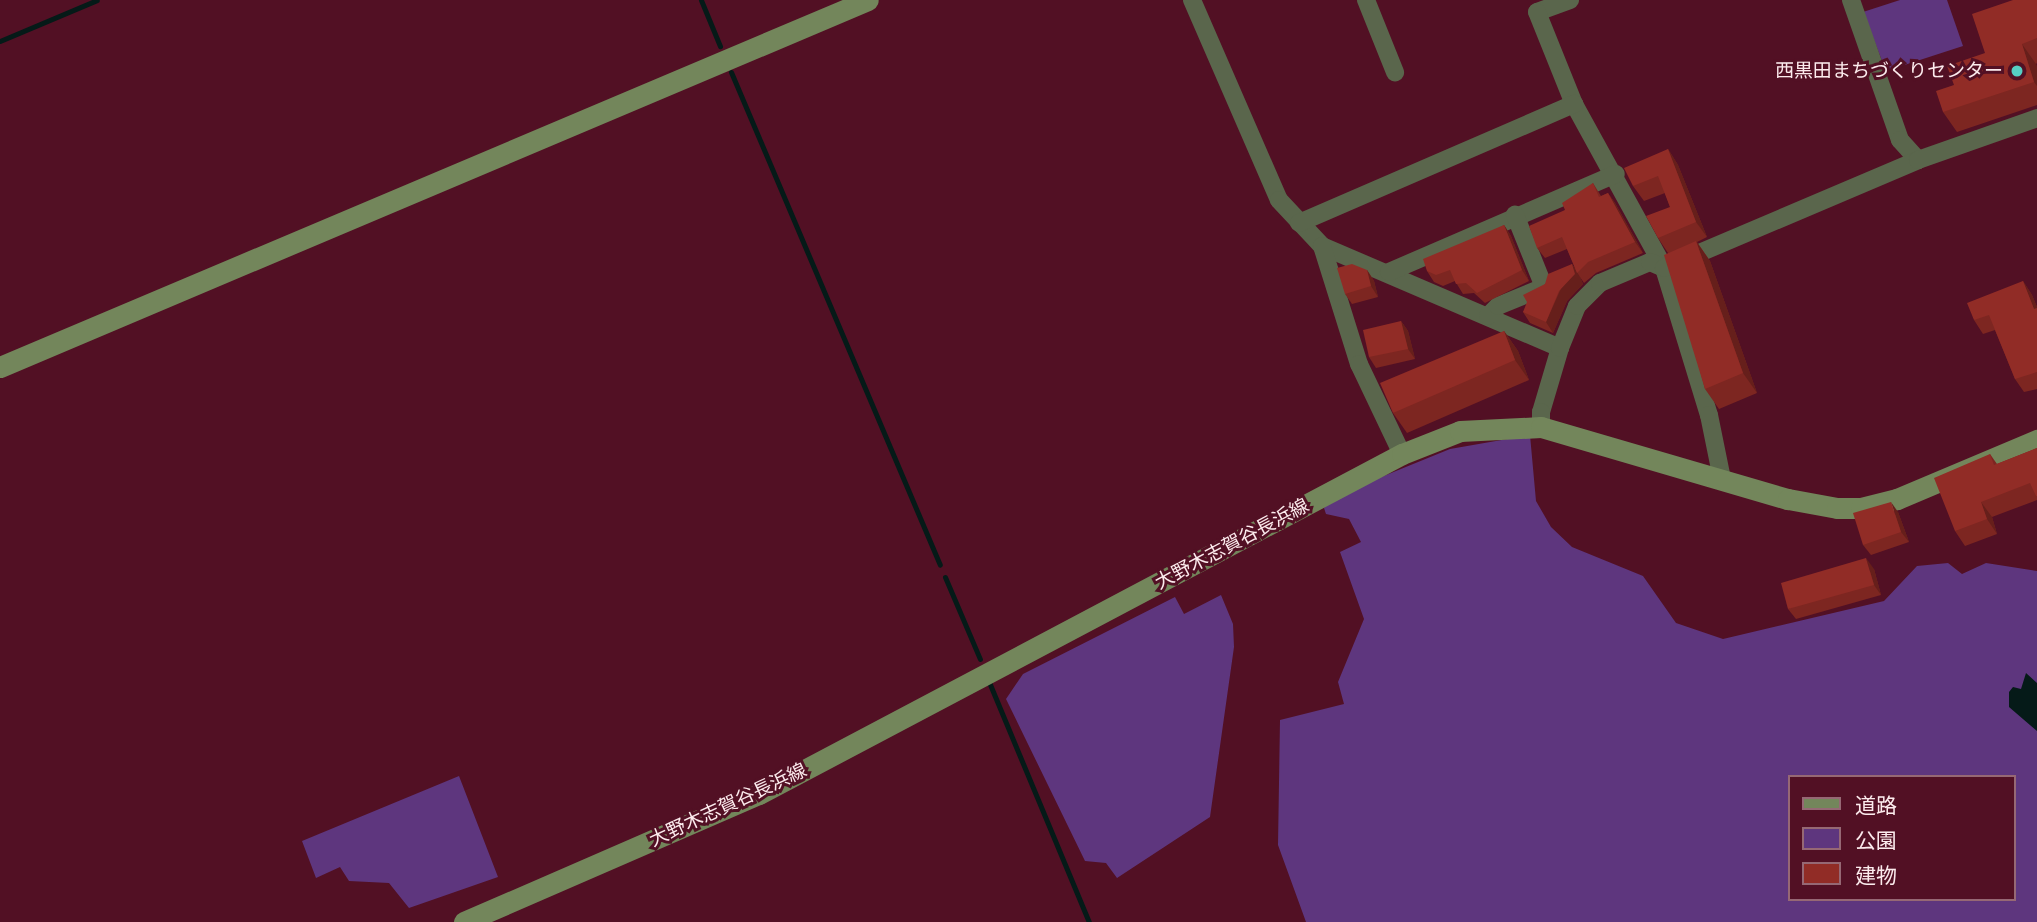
<!DOCTYPE html>
<meta charset="utf-8">
<style>
body{margin:0}
#map{position:relative;width:2037px;height:922px;overflow:hidden;background:#521024;font-family:Arial,"Noto Sans JP",sans-serif}
div>[style]{position:absolute}
[style*='--x']{left:calc(var(--x)*1px);top:calc(var(--y)*1px);width:calc(var(--w)*1px);rotate:calc(var(--a)*1deg)}
.green>*{inset:0;background:#5e367e}
.water>*{inset:0;background:#051a18}
.stream>*{height:5px;margin:-2.5px;padding:0 2.5px;transform-origin:2.5px;border-radius:2.5px;background:#051a18}
.street>*{height:18px;margin:-9px;padding:0 9px;transform-origin:9px;border-radius:9px;background:#5a664c}
.secondary>*{height:21px;margin:-10.5px;padding:0 10.5px;transform-origin:10.5px;border-radius:10.5px;background:#73865b}
.wall>*{inset:0;background:#7d2621}
.shaded-wall>*{inset:0;background:#661f1b}
.building>*{inset:0;background:#912c26}
.dots>*{width:19px;height:19px;translate:-50% -50%;box-sizing:border-box;border:4px solid #521024;border-radius:50%}
span{translate:-50% -50%;white-space:nowrap;text-align:center;line-height:1.15;-webkit-text-stroke:6px #521024;paint-order:stroke}
.poi-label{font-size:19px;color:#fcebed}
.right{translate:-100% -50%;text-align:right}
.street-label{font-size:19px;color:#fcebed}
.legend{position:absolute;left:1788px;top:775px;width:228px;height:126px;box-sizing:border-box;background:#521024;border:2px solid #966874;margin:0;padding:9px 12px;list-style:none;font-size:21px;color:#fcebed}
.legend li{display:flex;align-items:center;gap:14px;height:35px}
.legend b{width:35px;border:2px solid #966874}
</style>
<div id="map">
<div class="green">
<div style="clip-path:polygon(1900px 0,1947px 0,1963px 46px,1886px 71px,1863px 12px)"></div>
<div style="clip-path:polygon(evenodd,1530px 435px,1536px 501px,1551px 527px,1572px 547px,1643px 576px,1676px 623px,1723px 639px,1884px 601px,1917px 566px,1948px 563px,1962px 574px,1986px 563px,2037px 571px,2037px 922px,1306px 922px,1278px 845px,1280px 720px,1344px 704px,1338px 682px,1364px 619px,1340px 552px,1361px 542px,1349px 519px,1326px 514px,1324px 508px,1328px 501px,1369px 482px,1450px 449px,1530px 435px,1790px 777px,2014px 777px,2014px 899px,1790px 899px,1790px 777px)"></div>
<div style="clip-path:polygon(1221px 595px,1233px 624px,1234px 647px,1210px 817px,1117px 878px,1106px 863px,1085px 861px,1006px 699px,1023px 674px,1175px 597px,1184px 614px)"></div>
<div style="clip-path:polygon(459px 776px,498px 877px,409px 908px,389px 883px,349px 881px,340px 867px,316px 878px,302px 841px)"></div>
</div>
<div class="water">
<div style="clip-path:polygon(2026px 673px,2037px 683px,2037px 731px,2009px 707px,2009px 692px,2013px 687px,2021px 689px)"></div>
</div>
<div class="stream">
<div style="--x:701;--y:0;--w:50;--a:67.6"></div>
<div style="--x:0;--y:41;--w:105;--a:-22.9"></div>
<div style="--x:731;--y:72;--w:535;--a:67.03"></div>
<div style="--x:945;--y:577;--w:89;--a:66.9"></div>
<div style="--x:989;--y:682;--w:260;--a:67.4"></div>
</div>
<div class="street">
<div style="--x:1192;--y:0;--w:218;--a:66.5"></div>
<div style="--x:1279;--y:200;--w:63;--a:46.9"></div>
<div style="--x:1322;--y:246;--w:259;--a:23.2"></div>
<div style="--x:1560;--y:348;--w:67;--a:106.5"></div>
<div style="--x:1541;--y:412;--w:15;--a:90"></div>
<div style="--x:1366;--y:0;--w:78;--a:68.1"></div>
<div style="--x:1570;--y:0;--w:35;--a:160"></div>
<div style="--x:1537;--y:12;--w:99;--a:68.1"></div>
<div style="--x:1574;--y:104;--w:187;--a:61.2"></div>
<div style="--x:1664;--y:268;--w:154;--a:73"></div>
<div style="--x:1709;--y:415;--w:65;--a:78.5"></div>
<div style="--x:1851;--y:0;--w:148;--a:70.7"></div>
<div style="--x:1900;--y:140;--w:27;--a:48"></div>
<div style="--x:1299;--y:223;--w:300;--a:-23.4"></div>
<div style="--x:1322;--y:246;--w:124;--a:72.6"></div>
<div style="--x:1359;--y:364;--w:100;--a:64.5"></div>
<div style="--x:1389;--y:272;--w:247;--a:-23.4"></div>
<div style="--x:1488;--y:316;--w:14;--a:-45"></div>
<div style="--x:1498;--y:306;--w:50;--a:-22.4"></div>
<div style="--x:1544;--y:287;--w:78;--a:-111.9"></div>
<div style="--x:1560;--y:348;--w:45;--a:-68"></div>
<div style="--x:1577;--y:306;--w:33;--a:-45"></div>
<div style="--x:1600;--y:283;--w:54;--a:-22.8"></div>
<div style="--x:1650;--y:262;--w:15;--a:23"></div>
<div style="--x:1664;--y:268;--w:276;--a:-23"></div>
<div style="--x:1918;--y:160;--w:126;--a:-19.4"></div>
</div>
<div class="secondary">
<div style="--x:0;--y:367;--w:942;--a:-22.92"></div>
<div style="--x:464;--y:922;--w:322;--a:-23.5"></div>
<div style="--x:759;--y:794;--w:727;--a:-27.87"></div>
<div style="--x:1402;--y:454;--w:62;--a:-21.6"></div>
<div style="--x:1460;--y:431;--w:81;--a:-2.8"></div>
<div style="--x:1541;--y:427;--w:257;--a:16.3"></div>
<div style="--x:1788;--y:499;--w:50;--a:10.4"></div>
<div style="--x:1837;--y:508;--w:24;--a:0"></div>
<div style="--x:1861;--y:508;--w:37;--a:-14"></div>
<div style="--x:1897;--y:499;--w:152;--a:-22.9"></div>
</div>
<div class="wall">
<div style="clip-path:polygon(2037px 0,2037px 63px,2036px 64px,2037px 68px,2037px 105px,1957px 132px,1943px 112px,1954px 85px)"></div>
<div style="clip-path:polygon(1668px 149px,1678px 165px,1707px 237px,1697px 242px,1710px 261px,1757px 393px,1719px 409px,1705px 389px,1668px 253px,1658px 238px,1670px 207px,1665px 193px,1644px 201px,1633px 186px)"></div>
<div style="clip-path:polygon(1593px 183px,1601px 196px,1608px 193px,1615px 203px,1643px 253px,1596px 273px,1584px 283px,1580px 277px,1583px 284px,1567px 301px,1553px 333px,1530px 323px,1523px 312px,1545px 284px,1572px 264px,1576px 270px,1567px 249px,1545px 258px,1537px 248px,1565px 210px)"></div>
<div style="clip-path:polygon(1504px 225px,1511px 236px,1529px 281px,1485px 303px,1474px 293px,1463px 294px,1455px 281px,1443px 286px,1434px 282px,1427px 271px)"></div>
<div style="clip-path:polygon(1367px 270px,1374px 281px,1378px 297px,1352px 304px,1345px 294px)"></div>
<div style="clip-path:polygon(2023px 281px,2032px 295px,2037px 307px,2037px 389px,2024px 392px,2015px 379px,1995px 330px,1983px 334px,1974px 320px)"></div>
<div style="clip-path:polygon(1401px 321px,1408px 331px,1415px 359px,1376px 368px,1369px 357px)"></div>
<div style="clip-path:polygon(1504px 331px,1518px 351px,1529px 380px,1407px 433px,1393px 413px)"></div>
<div style="clip-path:polygon(2037px 448px,2037px 500px,1992px 517px,1997px 534px,1965px 546px,1955px 531px,1990px 454px,1997px 464px)"></div>
<div style="clip-path:polygon(1898px 512px,1909px 542px,1871px 555px,1863px 545px)"></div>
<div style="clip-path:polygon(1874px 569px,1881px 595px,1796px 619px,1788px 609px)"></div>
</div>
<div class="shaded-wall">
<div style="clip-path:polygon(2022px 44px,2036px 64px,2037px 68px,2037px 86px,2034px 82px)"></div>
<div style="clip-path:polygon(1668px 149px,1678px 165px,1707px 237px,1696px 222px)"></div>
<div style="clip-path:polygon(1608px 193px,1615px 203px,1643px 253px,1635px 242px)"></div>
<div style="clip-path:polygon(1504px 225px,1511px 236px,1529px 281px,1522px 270px)"></div>
<div style="clip-path:polygon(1696px 241px,1710px 261px,1757px 393px,1743px 373px)"></div>
<div style="clip-path:polygon(1572px 264px,1580px 277px,1583px 284px,1567px 301px,1553px 333px,1546px 322px)"></div>
<div style="clip-path:polygon(1367px 270px,1374px 281px,1378px 297px,1371px 286px)"></div>
<div style="clip-path:polygon(2023px 281px,2032px 295px,2037px 307px,2037px 314px,2034px 309px)"></div>
<div style="clip-path:polygon(1401px 321px,1408px 331px,1415px 359px,1408px 349px)"></div>
<div style="clip-path:polygon(1504px 331px,1518px 351px,1529px 380px,1515px 360px)"></div>
<div style="clip-path:polygon(1891px 502px,1898px 512px,1909px 542px,1901px 532px)"></div>
<div style="clip-path:polygon(1981px 502px,1992px 517px,1997px 534px,1987px 519px)"></div>
<div style="clip-path:polygon(1866px 558px,1874px 569px,1881px 595px,1874px 585px)"></div>
</div>
<div class="building">
<div style="clip-path:polygon(2013px 0,2037px 0,2037px 38px,2022px 44px,2034px 82px,1943px 112px,1936px 91px,1954px 85px,1947px 66px,1985px 53px,1972px 14px)"></div>
<div style="clip-path:polygon(1668px 149px,1696px 222px,1658px 238px,1646px 216px,1670px 207px,1658px 176px,1633px 186px,1624px 168px)"></div>
<div style="clip-path:polygon(1593px 183px,1599px 197px,1608px 193px,1635px 242px,1588px 262px,1577px 273px,1562px 237px,1537px 248px,1529px 226px,1565px 210px,1562px 203px)"></div>
<div style="clip-path:polygon(1504px 225px,1522px 270px,1477px 293px,1466px 283px,1456px 284px,1450px 270px,1436px 275px,1427px 271px,1423px 259px)"></div>
<div style="clip-path:polygon(1696px 241px,1743px 373px,1705px 389px,1664px 255px)"></div>
<div style="clip-path:polygon(1352px 264px,1367px 270px,1371px 286px,1345px 294px,1337px 268px)"></div>
<div style="clip-path:polygon(1572px 264px,1575px 274px,1559px 291px,1546px 322px,1523px 312px,1527px 302px,1523px 295px,1545px 284px,1548px 274px)"></div>
<div style="clip-path:polygon(2023px 281px,2034px 309px,2037px 308px,2037px 372px,2015px 379px,1989px 315px,1974px 320px,1967px 303px)"></div>
<div style="clip-path:polygon(1401px 321px,1408px 349px,1369px 357px,1363px 330px)"></div>
<div style="clip-path:polygon(1504px 331px,1515px 360px,1393px 413px,1380px 383px)"></div>
<div style="clip-path:polygon(2037px 448px,2037px 496px,2036px 496px,2030px 483px,1981px 502px,1987px 519px,1955px 531px,1934px 478px,1990px 454px,1994px 465px)"></div>
<div style="clip-path:polygon(1891px 502px,1901px 532px,1863px 545px,1853px 513px)"></div>
<div style="clip-path:polygon(1866px 558px,1874px 585px,1788px 609px,1781px 583px)"></div>
</div>
<div class="dots">
<div style="left:2017px;top:71px;background:#56cec4"></div>
</div>
<div class="poi-label">
<span class="right" style="left:2003px;top:71px">西黒田まちづくりセンター</span>
</div>
<div class="street-label">
<span style="left:1232px;top:544px;rotate:-28deg">大野木志賀谷長浜線</span>
<span style="left:728px;top:805px;rotate:-25deg">大野木志賀谷長浜線</span>
</div>
<ul class="legend">
<li><b style="height:9px;background:#73865b"></b>道路</li>
<li><b style="height:19px;background:#5e367e"></b>公園</li>
<li><b style="height:19px;background:#912c26"></b>建物</li>
</ul>
</div>
